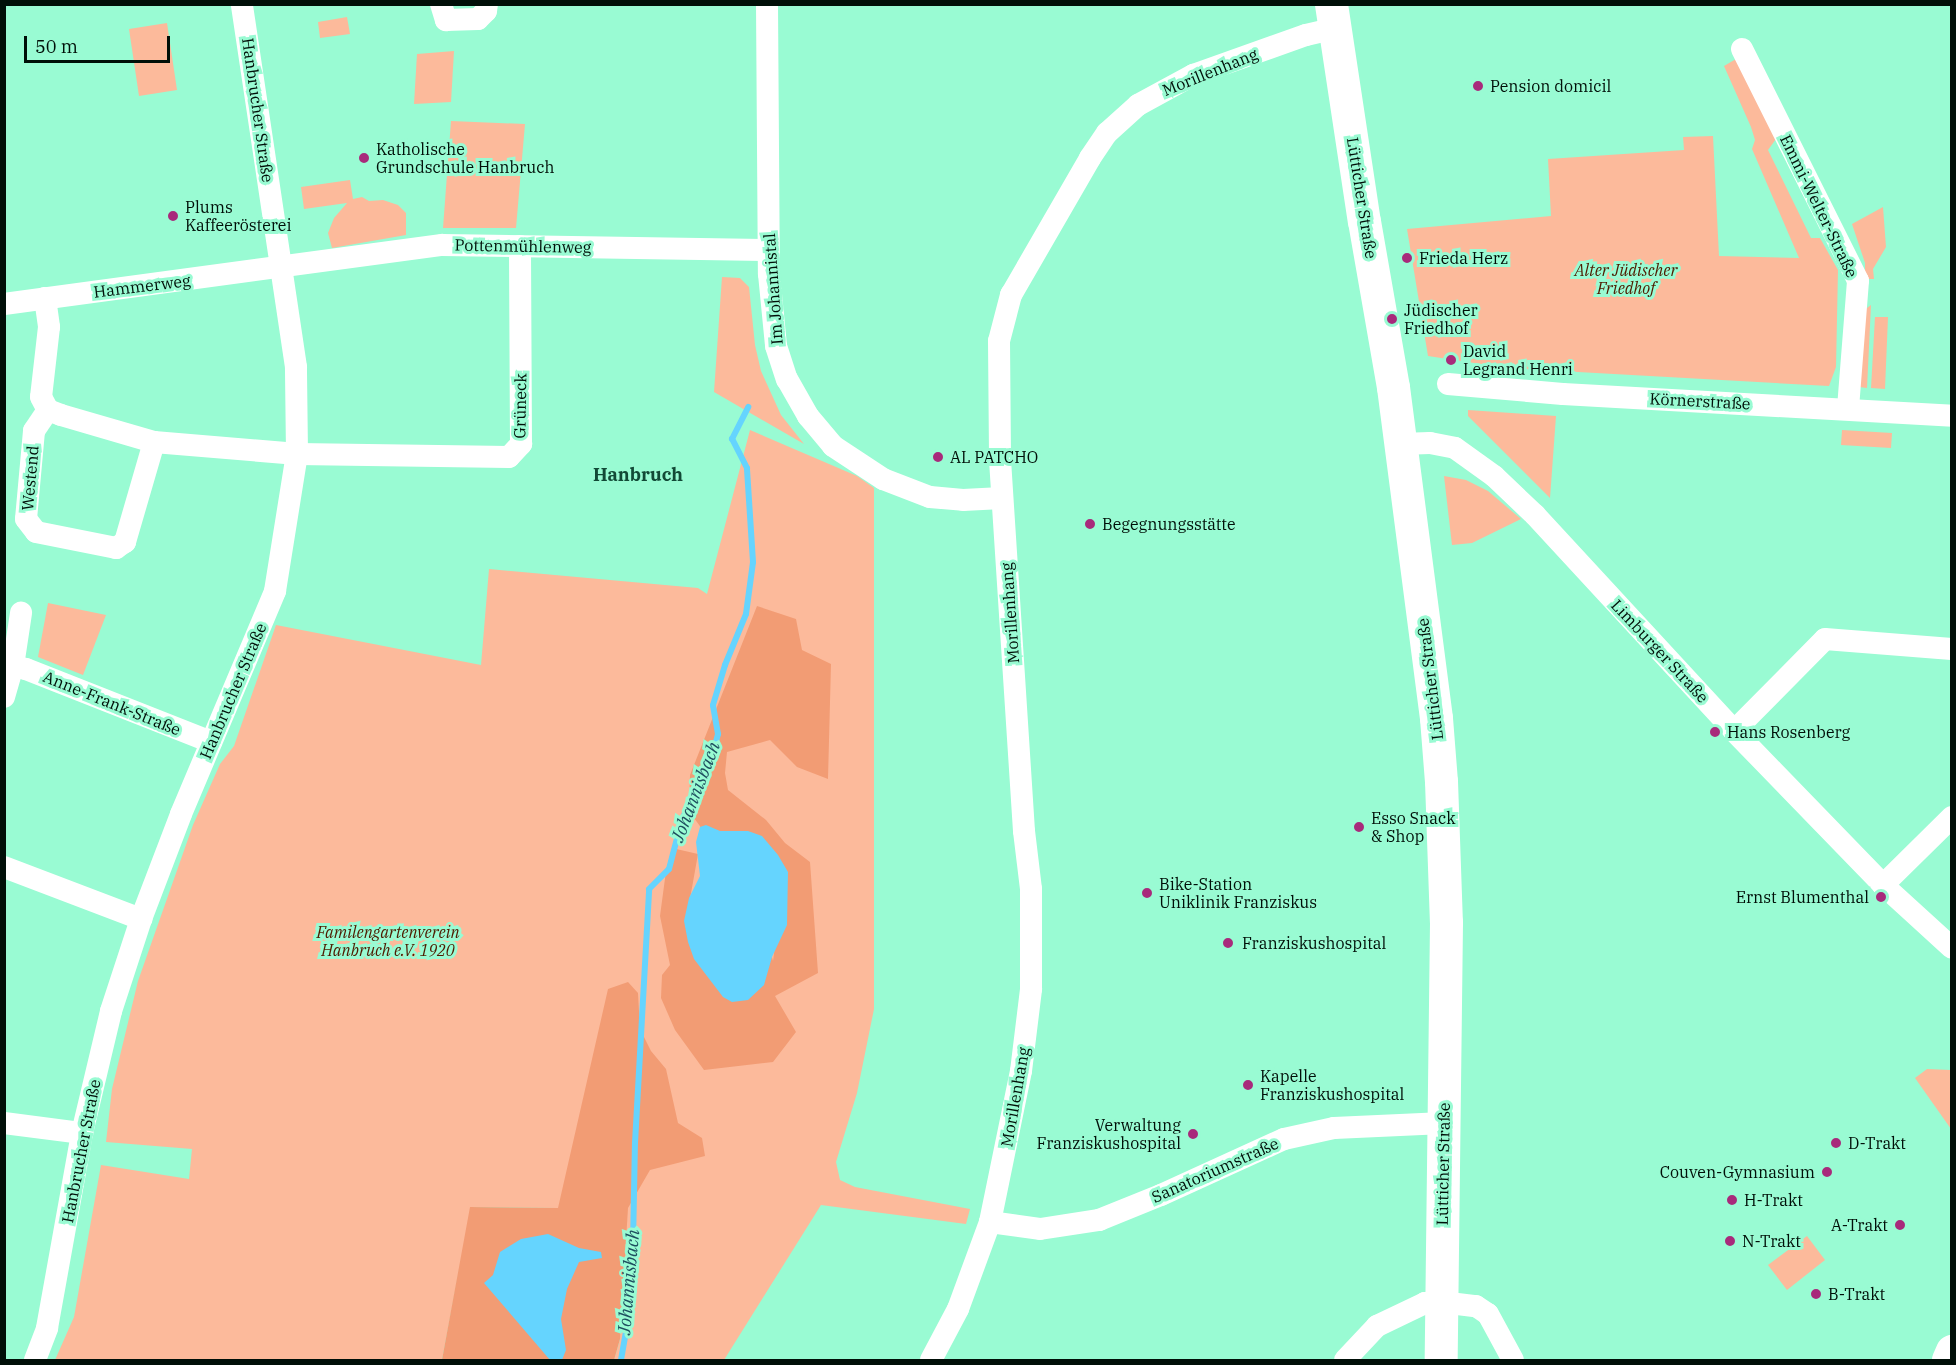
<!DOCTYPE html>
<meta charset="utf-8">
<style>
body{margin:0}
#map{position:relative;width:1956px;height:1365px;overflow:hidden;background:#99fbd3;font-family:"IBM Plex Serif",serif}
div>[style]{position:absolute}
[style*='--x']{left:calc(var(--x)*1px);top:calc(var(--y)*1px);width:calc(var(--w)*1px);rotate:calc(var(--a)*1deg)}
.green>*{inset:0;background:#fcba9b}
.forest>*{inset:0;background:#f29c74}
.water>*{inset:0;background:#65d4fe}
.stream>*{height:6px;margin:-3px;padding:0 3px;transform-origin:3px;border-radius:3px;background:#65d4fe}
.minor>*{height:22px;margin:-11px;padding:0 11px;transform-origin:11px;border-radius:11px;background:#fff}
.secondary>*{height:32px;margin:-16px;padding:0 16px;transform-origin:16px;border-radius:16px;background:#fff}
.primary>*{height:33px;margin:-16.5px;padding:0 16.5px;transform-origin:16.5px;border-radius:16.5px;background:#fff}
.dots>*{width:16px;height:16px;translate:-50% -50%;box-sizing:border-box;border:3px solid #99fbd3;border-radius:50%}
span{translate:-50% -50%;white-space:nowrap;text-align:center;line-height:1.15;-webkit-text-stroke:6px #99fbd3;paint-order:stroke}
.street-label{font-size:16px;color:#000f08}
.poi-label{font-size:16px;color:#000f08}
.left{translate:0 -50%;text-align:left}
.right{translate:-100% -50%;text-align:right}
.park-label{font-size:16px;color:#4f1b00;font-style:italic}
.neighbourhood-label{font-size:18px;color:#124936;font-weight:700}
.water-label{font-size:18px;color:#1e4e5f;font-style:italic}
.frame{position:absolute;inset:0;border:6px solid #000f08;pointer-events:none}
.scale{position:absolute;left:24px;top:36px;width:146px;height:27px;box-sizing:border-box;border:3px solid #000f08;border-top:0;padding-left:8px;font-size:18px;line-height:21px;white-space:nowrap;color:#000f08;-webkit-text-stroke:4px #99fbd3;paint-order:stroke}
</style>
<div id="map">
<div class="green">
<div style="clip-path:polygon(347px 17px,350px 34px,320px 38px,318px 22px)"></div>
<div style="clip-path:polygon(167px 23px,177px 90px,139px 96px,129px 29px)"></div>
<div style="clip-path:polygon(454px 51px,451px 102px,414px 104px,417px 54px)"></div>
<div style="clip-path:polygon(1736px 59px,1776px 139px,1768px 150px,1811px 238px,1820px 238px,1838px 270px,1836px 367px,1829px 386px,1507px 368px,1428px 356px,1407px 229px,1551px 216px,1548px 159px,1684px 150px,1683px 137px,1713px 136px,1719px 256px,1799px 258px,1752px 149px,1755px 140px,1751px 127px,1724px 66px)"></div>
<div style="clip-path:polygon(451px 121px,525px 124px,516px 228px,443px 228px)"></div>
<div style="clip-path:polygon(350px 180px,353px 199px,362px 197px,369px 201px,383px 200px,398px 205px,406px 213px,406px 235px,332px 248px,328px 233px,334px 218px,347px 203px,304px 209px,301px 187px)"></div>
<div style="clip-path:polygon(1883px 207px,1886px 247px,1873px 269px,1874px 279px,1865px 279px,1865px 263px,1852px 224px)"></div>
<div style="clip-path:polygon(722px 277px,740px 278px,749px 287px,755px 345px,761px 371px,781px 415px,804px 444px,714px 392px)"></div>
<div style="clip-path:polygon(1871px 305px,1867px 388px,1859px 387px,1863px 311px)"></div>
<div style="clip-path:polygon(1875px 317px,1888px 317px,1885px 389px,1871px 388px)"></div>
<div style="clip-path:polygon(1468px 410px,1556px 416px,1550px 498px,1468px 416px)"></div>
<div style="clip-path:polygon(750px 430px,857px 476px,874px 488px,874px 1009px,857px 1093px,836px 1162px,840px 1180px,855px 1187px,970px 1209px,966px 1224px,821px 1205px,724px 1360px,614px 1360px,620px 1339px,558px 1208px,471px 1207px,442px 1360px,55px 1360px,74px 1317px,101px 1165px,189px 1179px,192px 1149px,106px 1142px,112px 1089px,138px 981px,193px 825px,220px 764px,234px 746px,276px 625px,481px 665px,489px 569px,698px 588px,707px 594px)"></div>
<div style="clip-path:polygon(1842px 430px,1892px 433px,1891px 448px,1841px 445px)"></div>
<div style="clip-path:polygon(1444px 476px,1466px 480px,1488px 491px,1521px 519px,1472px 543px,1452px 545px)"></div>
<div style="clip-path:polygon(48px 603px,106px 615px,83px 675px,38px 657px)"></div>
<div style="clip-path:polygon(1927px 1069px,1951px 1070px,1951px 1129px,1915px 1078px)"></div>
<div style="clip-path:polygon(1807px 1236px,1825px 1260px,1787px 1290px,1768px 1265px)"></div>
</div>
<div class="forest">
<div style="clip-path:polygon(757px 606px,796px 619px,802px 650px,831px 664px,828px 779px,797px 767px,770px 740px,727px 752px,725px 773px,728px 790px,766px 820px,785px 843px,810px 862px,818px 973px,775px 996px,796px 1032px,773px 1062px,704px 1070px,675px 1030px,661px 998px,662px 975px,670px 965px,660px 916px,666px 871px,672px 848px,698px 854px,685px 927px,772px 957px,773px 961px,782px 893px,725px 835px,702px 829px,689px 811px,690px 775px)"></div>
<div style="clip-path:polygon(628px 982px,638px 993px,640px 1029px,651px 1051px,666px 1069px,678px 1123px,702px 1138px,705px 1156px,650px 1170px,628px 1208px,620px 1339px,614px 1360px,442px 1360px,470px 1207px,558px 1208px,608px 989px)"></div>
</div>
<div class="water">
<div style="clip-path:polygon(706px 825px,720px 831px,748px 831px,762px 836px,778px 855px,788px 872px,787px 925px,772px 957px,764px 985px,748px 1000px,732px 1002px,723px 997px,694px 959px,688px 942px,684px 921px,689px 898px,700px 876px,696px 842px,700px 827px)"></div>
<div style="clip-path:polygon(548px 1234px,579px 1248px,601px 1252px,602px 1258px,579px 1262px,567px 1289px,561px 1319px,566px 1350px,562px 1360px,550px 1360px,484px 1283px,493px 1275px,500px 1252px,521px 1239px)"></div>
</div>
<div class="stream">
<div style="--x:621;--y:1360;--w:64;--a:-80.1"></div>
<div style="--x:632;--y:1297;--w:154;--a:-88.9"></div>
<div style="--x:635;--y:1143;--w:254;--a:-86.8"></div>
<div style="--x:649;--y:889;--w:28;--a:-45"></div>
<div style="--x:669;--y:869;--w:52;--a:-75.4"></div>
<div style="--x:682;--y:819;--w:62;--a:-63"></div>
<div style="--x:710;--y:764;--w:31;--a:-75"></div>
<div style="--x:718;--y:734;--w:29;--a:-100"></div>
<div style="--x:713;--y:705;--w:42;--a:-73.3"></div>
<div style="--x:725;--y:665;--w:55;--a:-67.6"></div>
<div style="--x:746;--y:614;--w:52;--a:-82.3"></div>
<div style="--x:753;--y:562;--w:94;--a:-93.7"></div>
<div style="--x:747;--y:468;--w:33;--a:-117"></div>
<div style="--x:732;--y:439;--w:36;--a:-63"></div>
</div>
<div class="minor">
<div style="--x:441;--y:4;--w:17;--a:73"></div>
<div style="--x:446;--y:20;--w:32;--a:-2"></div>
<div style="--x:478;--y:19;--w:11;--a:-45"></div>
<div style="--x:486;--y:11;--w:7;--a:-82"></div>
<div style="--x:767;--y:4;--w:270;--a:89.6"></div>
<div style="--x:769;--y:274;--w:72;--a:84.4"></div>
<div style="--x:776;--y:346;--w:35;--a:72"></div>
<div style="--x:787;--y:379;--w:43;--a:60.4"></div>
<div style="--x:808;--y:416;--w:39;--a:50"></div>
<div style="--x:833;--y:446;--w:60;--a:33.4"></div>
<div style="--x:883;--y:479;--w:50;--a:21"></div>
<div style="--x:930;--y:497;--w:33;--a:5"></div>
<div style="--x:963;--y:500;--w:39;--a:-3"></div>
<div style="--x:1742;--y:49;--w:259;--a:63.4"></div>
<div style="--x:1858;--y:281;--w:128;--a:94.5"></div>
<div style="--x:45;--y:298;--w:29;--a:82"></div>
<div style="--x:49;--y:327;--w:70;--a:96.5"></div>
<div style="--x:41;--y:397;--w:15;--a:62"></div>
<div style="--x:48;--y:410;--w:14;--a:21"></div>
<div style="--x:61;--y:415;--w:97;--a:16.2"></div>
<div style="--x:154;--y:442;--w:144;--a:4.8"></div>
<div style="--x:297;--y:454;--w:212;--a:0.8"></div>
<div style="--x:509;--y:457;--w:18;--a:-47"></div>
<div style="--x:521;--y:444;--w:198;--a:-90.3"></div>
<div style="--x:4;--y:304;--w:442;--a:-7.7"></div>
<div style="--x:442;--y:245;--w:326;--a:0.9"></div>
<div style="--x:1448;--y:384;--w:115;--a:5"></div>
<div style="--x:1563;--y:394;--w:390;--a:3.2"></div>
<div style="--x:48;--y:410;--w:25;--a:124"></div>
<div style="--x:34;--y:431;--w:88;--a:95.2"></div>
<div style="--x:26;--y:519;--w:16;--a:52"></div>
<div style="--x:36;--y:532;--w:82;--a:11.3"></div>
<div style="--x:116;--y:548;--w:11;--a:-34"></div>
<div style="--x:125;--y:542;--w:104;--a:-73.8"></div>
<div style="--x:1400;--y:444;--w:30;--a:-2"></div>
<div style="--x:1430;--y:443;--w:25;--a:11"></div>
<div style="--x:1455;--y:448;--w:48;--a:35.7"></div>
<div style="--x:1494;--y:476;--w:57;--a:43.6"></div>
<div style="--x:1535;--y:515;--w:294;--a:47.3"></div>
<div style="--x:1734;--y:731;--w:214;--a:45.9"></div>
<div style="--x:1883;--y:885;--w:93;--a:42.4"></div>
<div style="--x:13;--y:666;--w:54;--a:-81.4"></div>
<div style="--x:4;--y:697;--w:32;--a:-74"></div>
<div style="--x:13;--y:666;--w:13;--a:13"></div>
<div style="--x:26;--y:669;--w:199;--a:21.5"></div>
<div style="--x:1734;--y:731;--w:129;--a:-45.3"></div>
<div style="--x:1825;--y:639;--w:127;--a:4.5"></div>
<div style="--x:4;--y:867;--w:147;--a:20.8"></div>
<div style="--x:1883;--y:885;--w:97;--a:-44.6"></div>
<div style="--x:4;--y:1123;--w:79;--a:7.3"></div>
<div style="--x:990;--y:1222;--w:50;--a:8"></div>
<div style="--x:1040;--y:1229;--w:60;--a:-8.7"></div>
<div style="--x:1099;--y:1220;--w:67;--a:-22"></div>
<div style="--x:1161;--y:1195;--w:135;--a:-24.5"></div>
<div style="--x:1284;--y:1139;--w:51;--a:-12.4"></div>
<div style="--x:1334;--y:1128;--w:110;--a:-2.6"></div>
<div style="--x:35;--y:1360;--w:34;--a:-69"></div>
<div style="--x:47;--y:1328;--w:198;--a:-79.8"></div>
<div style="--x:82;--y:1133;--w:125;--a:-76.6"></div>
<div style="--x:111;--y:1011;--w:97;--a:-71.9"></div>
<div style="--x:141;--y:919;--w:112;--a:-69.1"></div>
<div style="--x:181;--y:814;--w:242;--a:-67.1"></div>
<div style="--x:275;--y:591;--w:139;--a:-80.9"></div>
<div style="--x:297;--y:454;--w:87;--a:-90.7"></div>
<div style="--x:296;--y:367;--w:367;--a:-98.5"></div>
<div style="--x:931;--y:1360;--w:58;--a:-62.1"></div>
<div style="--x:958;--y:1309;--w:93;--a:-69.8"></div>
<div style="--x:990;--y:1222;--w:154;--a:-78.4"></div>
<div style="--x:1021;--y:1071;--w:83;--a:-83"></div>
<div style="--x:1031;--y:989;--w:100;--a:-90"></div>
<div style="--x:1031;--y:889;--w:58;--a:-96.9"></div>
<div style="--x:1024;--y:831;--w:376;--a:-93.7"></div>
<div style="--x:1000;--y:456;--w:115;--a:-90.5"></div>
<div style="--x:999;--y:341;--w:48;--a:-75.4"></div>
<div style="--x:1011;--y:295;--w:158;--a:-60"></div>
<div style="--x:1090;--y:158;--w:30;--a:-56"></div>
<div style="--x:1107;--y:133;--w:42;--a:-42.1"></div>
<div style="--x:1138;--y:105;--w:63;--a:-28.6"></div>
<div style="--x:1193;--y:75;--w:120;--a:-19.5"></div>
<div style="--x:1306;--y:35;--w:31;--a:-13"></div>
<div style="--x:1345;--y:1360;--w:47;--a:-46.7"></div>
<div style="--x:1377;--y:1326;--w:53;--a:-25.6"></div>
<div style="--x:1425;--y:1303;--w:16;--a:-4"></div>
<div style="--x:1441;--y:1302;--w:35;--a:7"></div>
<div style="--x:1476;--y:1306;--w:14;--a:34"></div>
<div style="--x:1488;--y:1314;--w:52;--a:61.5"></div>
</div>
<div class="secondary">
<div style="--x:1948;--y:1360;--w:10;--a:-66"></div>
</div>
<div class="primary">
<div style="--x:1331;--y:4;--w:219;--a:81.4"></div>
<div style="--x:1364;--y:221;--w:169;--a:80.1"></div>
<div style="--x:1393;--y:387;--w:334;--a:82.6"></div>
<div style="--x:1436;--y:718;--w:63;--a:85.5"></div>
<div style="--x:1441;--y:781;--w:141;--a:88"></div>
<div style="--x:1446;--y:922;--w:438;--a:90.7"></div>
</div>
<div class="dots">
<div style="left:1478px;top:86px;background:#a82a7b"></div>
<div style="left:364px;top:158px;background:#a82a7b"></div>
<div style="left:173px;top:216px;background:#a82a7b"></div>
<div style="left:1407px;top:258px;background:#a82a7b"></div>
<div style="left:1392px;top:319px;background:#a82a7b"></div>
<div style="left:1451px;top:360px;background:#a82a7b"></div>
<div style="left:938px;top:457px;background:#a82a7b"></div>
<div style="left:1090px;top:524px;background:#a82a7b"></div>
<div style="left:1715px;top:732px;background:#a82a7b"></div>
<div style="left:1359px;top:827px;background:#a82a7b"></div>
<div style="left:1147px;top:893px;background:#a82a7b"></div>
<div style="left:1881px;top:897px;background:#a82a7b"></div>
<div style="left:1228px;top:943px;background:#a82a7b"></div>
<div style="left:1248px;top:1085px;background:#a82a7b"></div>
<div style="left:1193px;top:1134px;background:#a82a7b"></div>
<div style="left:1836px;top:1143px;background:#a82a7b"></div>
<div style="left:1827px;top:1172px;background:#a82a7b"></div>
<div style="left:1732px;top:1200px;background:#a82a7b"></div>
<div style="left:1900px;top:1225px;background:#a82a7b"></div>
<div style="left:1730px;top:1241px;background:#a82a7b"></div>
<div style="left:1816px;top:1294px;background:#a82a7b"></div>
</div>
<div class="street-label">
<span style="left:1210px;top:72px;rotate:-22deg">Morillenhang</span>
<span style="left:258px;top:110px;rotate:82deg">Hanbrucher Straße</span>
<span style="left:1362px;top:198px;rotate:81deg">Lütticher Straße</span>
<span style="left:1819px;top:206px;rotate:64deg">Emmi-Welter-Straße</span>
<span style="left:523px;top:246px;rotate:1deg">Pottenmühlenweg</span>
<span style="left:142px;top:286px;rotate:-7deg">Hammerweg</span>
<span style="left:773px;top:289px;rotate:-94deg">Im Johannistal</span>
<span style="left:1700px;top:401px;rotate:3deg">Körnerstraße</span>
<span style="left:520px;top:406px;rotate:-89deg">Grüneck</span>
<span style="left:30px;top:478px;rotate:-85deg">Westend</span>
<span style="left:1010px;top:613px;rotate:-94deg">Morillenhang</span>
<span style="left:1660px;top:651px;rotate:47deg">Limburger Straße</span>
<span style="left:1430px;top:679px;rotate:-97deg">Lütticher Straße</span>
<span style="left:233px;top:691px;rotate:-67deg">Hanbrucher Straße</span>
<span style="left:112px;top:703px;rotate:22deg">Anne-Frank-Straße</span>
<span style="left:1015px;top:1097px;rotate:-80deg">Morillenhang</span>
<span style="left:81px;top:1151px;rotate:-79deg">Hanbrucher Straße</span>
<span style="left:1443px;top:1164px;rotate:-89deg">Lütticher Straße</span>
<span style="left:1215px;top:1170px;rotate:-24deg">Sanatoriumstraße</span>
</div>
<div class="poi-label">
<span class="left" style="left:1490px;top:86px">Pension domicil</span>
<span class="left" style="left:376px;top:158px">Katholische<br>Grundschule Hanbruch</span>
<span class="left" style="left:185px;top:216px">Plums<br>Kaffeerösterei</span>
<span class="left" style="left:1419px;top:258px">Frieda Herz</span>
<span class="left" style="left:1404px;top:319px">Jüdischer<br>Friedhof</span>
<span class="left" style="left:1463px;top:360px">David<br>Legrand Henri</span>
<span class="left" style="left:950px;top:457px">AL PATCHO</span>
<span class="left" style="left:1102px;top:524px">Begegnungsstätte</span>
<span class="left" style="left:1727px;top:732px">Hans Rosenberg</span>
<span class="left" style="left:1371px;top:827px">Esso Snack<br>&amp; Shop</span>
<span class="left" style="left:1159px;top:893px">Bike-Station<br>Uniklinik Franziskus</span>
<span class="right" style="left:1869px;top:897px">Ernst Blumenthal</span>
<span class="left" style="left:1242px;top:943px">Franziskushospital</span>
<span class="left" style="left:1260px;top:1085px">Kapelle<br>Franziskushospital</span>
<span class="right" style="left:1181px;top:1134px">Verwaltung<br>Franziskushospital</span>
<span class="left" style="left:1848px;top:1143px">D-Trakt</span>
<span class="right" style="left:1815px;top:1172px">Couven-Gymnasium</span>
<span class="left" style="left:1744px;top:1200px">H-Trakt</span>
<span class="right" style="left:1888px;top:1225px">A-Trakt</span>
<span class="left" style="left:1742px;top:1241px">N-Trakt</span>
<span class="left" style="left:1828px;top:1294px">B-Trakt</span>
</div>
<div class="park-label">
<span style="left:1626px;top:279px">Alter Jüdischer<br>Friedhof</span>
<span style="left:388px;top:941px">Familengartenverein<br>Hanbruch e.V. 1920</span>
</div>
<div class="neighbourhood-label">
<span style="left:638px;top:475px">Hanbruch</span>
</div>
<div class="water-label">
<span style="left:696px;top:792px;rotate:-69deg">Johannisbach</span>
<span style="left:629px;top:1282px;rotate:-85deg">Johannisbach</span>
</div>
<div class="frame"></div>
<div class="scale">50 m</div>
</div>
